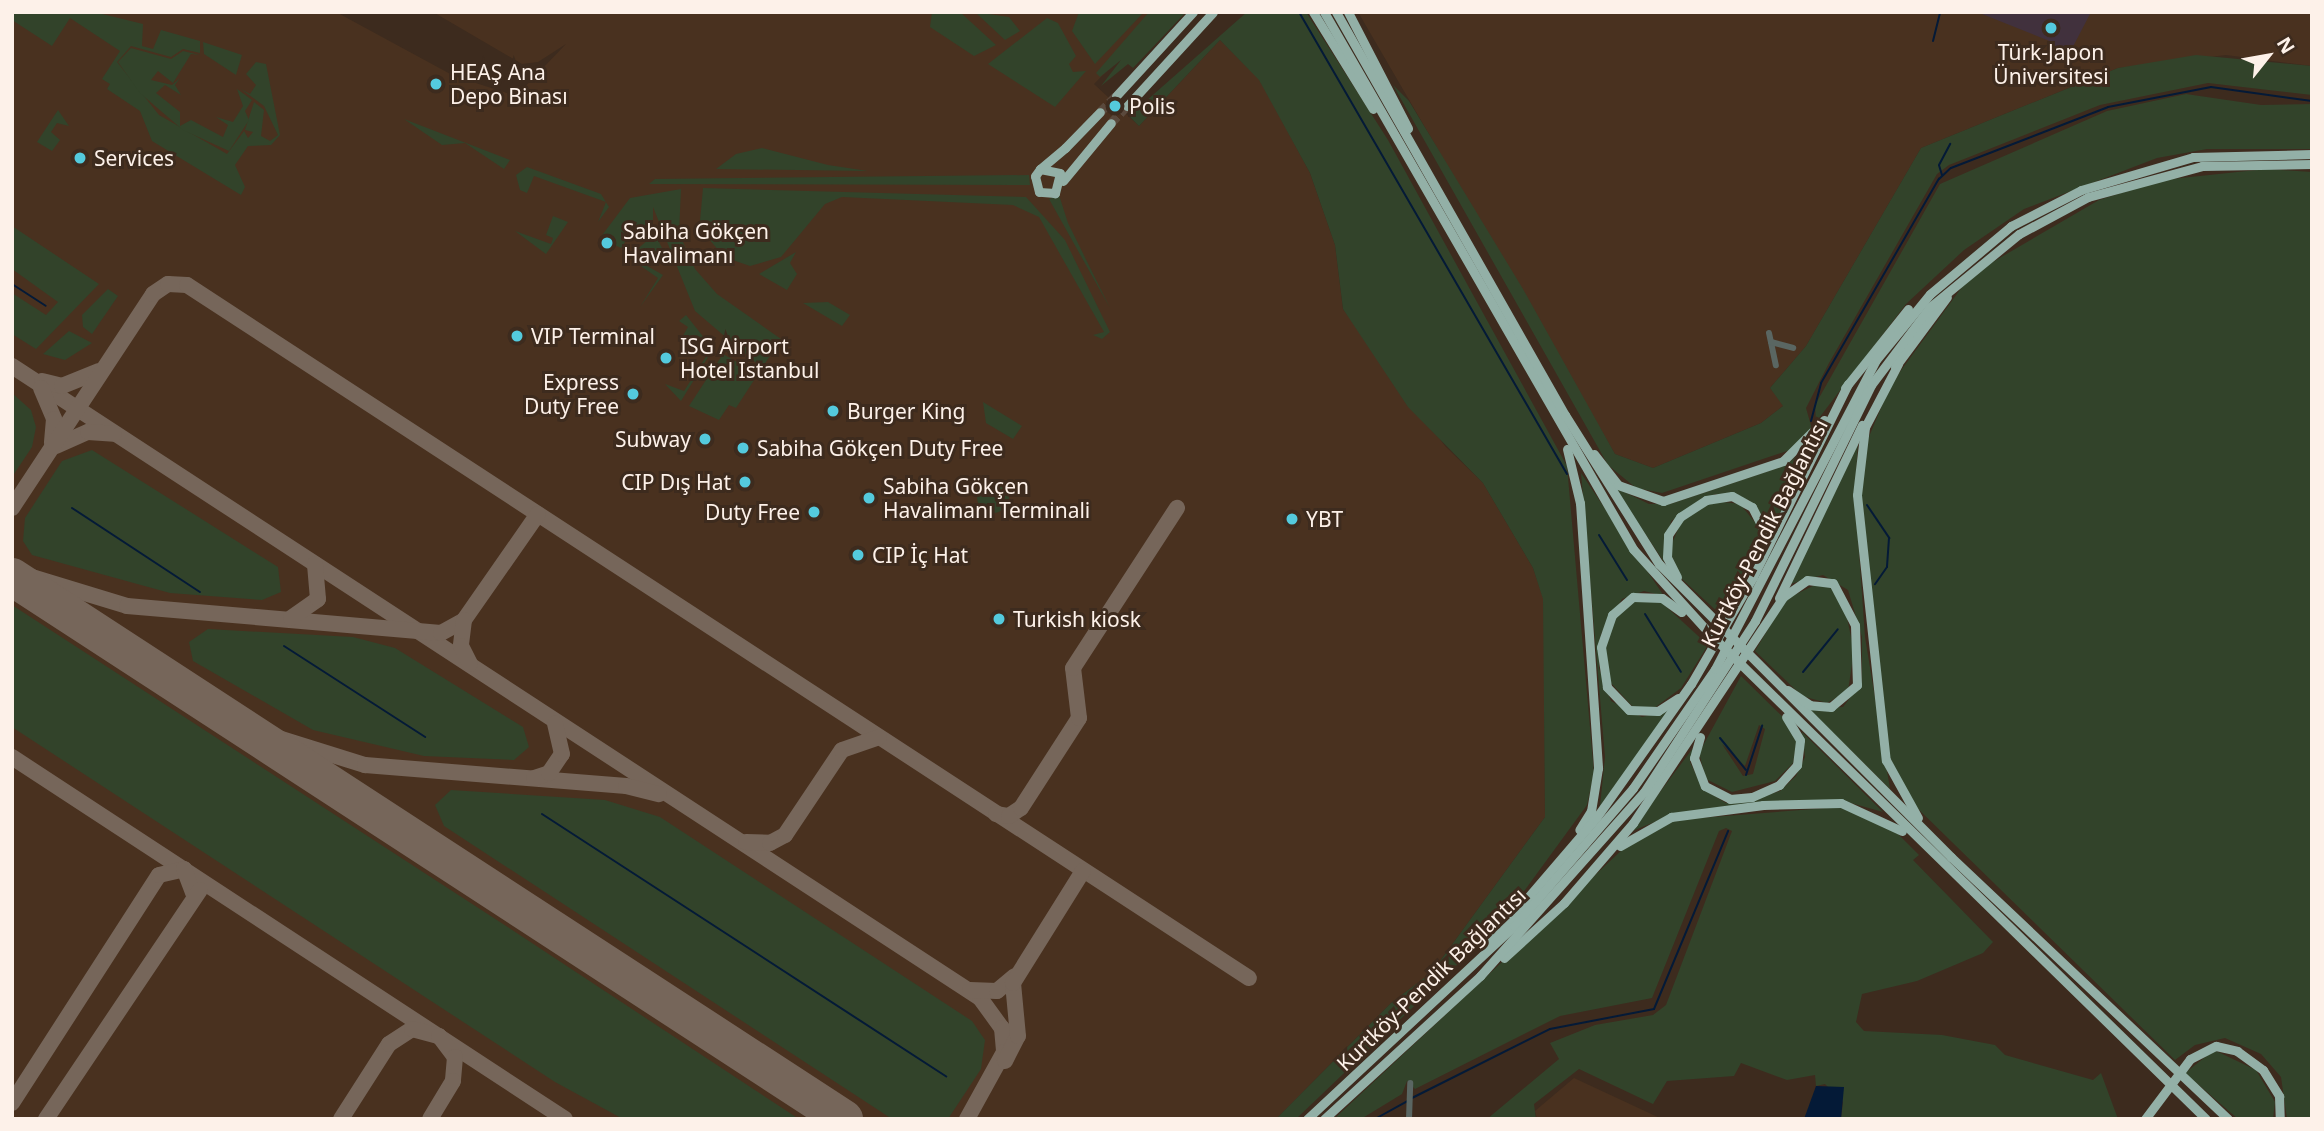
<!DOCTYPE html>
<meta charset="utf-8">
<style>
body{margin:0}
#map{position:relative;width:2324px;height:1131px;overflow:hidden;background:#3d2b1e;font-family:"Noto Sans",sans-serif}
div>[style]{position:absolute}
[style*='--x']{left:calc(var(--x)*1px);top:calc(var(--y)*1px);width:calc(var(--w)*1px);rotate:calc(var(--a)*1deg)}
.built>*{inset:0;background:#49311f}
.education>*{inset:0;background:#41313d}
.green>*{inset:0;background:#32432a}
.round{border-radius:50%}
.water>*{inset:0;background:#041a37}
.stream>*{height:2px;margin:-1px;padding:0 1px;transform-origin:1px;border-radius:1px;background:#041a37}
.taxiway>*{height:16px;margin:-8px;padding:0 8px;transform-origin:8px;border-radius:8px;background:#76665a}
.runway>*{height:38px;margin:-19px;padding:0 19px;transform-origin:19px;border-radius:19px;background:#76665a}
.highway-tunnel>*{height:9px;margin-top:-4.5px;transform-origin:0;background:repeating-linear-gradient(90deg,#5a493c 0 9px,transparent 0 13.5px)}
.minor>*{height:6px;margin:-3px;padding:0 3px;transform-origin:3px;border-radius:3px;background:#5a6662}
.highway>*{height:9px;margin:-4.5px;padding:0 4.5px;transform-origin:4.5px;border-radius:4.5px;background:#93b0a7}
.dots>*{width:19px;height:19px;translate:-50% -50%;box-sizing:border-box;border:4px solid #3d2b1e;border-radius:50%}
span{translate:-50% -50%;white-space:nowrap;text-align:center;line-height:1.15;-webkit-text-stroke:6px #3d2b1e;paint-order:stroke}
.poi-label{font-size:21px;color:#fdf1e9}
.left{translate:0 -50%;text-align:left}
.right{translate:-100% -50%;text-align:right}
.street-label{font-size:21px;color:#fdf1e9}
.frame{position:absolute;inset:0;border:14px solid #fdf1e9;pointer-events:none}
.north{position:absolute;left:2233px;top:21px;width:70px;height:70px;-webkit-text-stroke:5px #3d2b1e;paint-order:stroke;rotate:59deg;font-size:19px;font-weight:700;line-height:28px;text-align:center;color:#fdf1e9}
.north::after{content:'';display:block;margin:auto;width:24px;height:32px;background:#fdf1e9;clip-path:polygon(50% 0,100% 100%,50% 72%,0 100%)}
</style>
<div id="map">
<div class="built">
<div style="clip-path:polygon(12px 12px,336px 12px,454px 76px,516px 96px,566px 44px,538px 62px,522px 64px,433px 12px,1165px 12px,1094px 84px,1139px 126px,1220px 40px,1260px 80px,1310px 173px,1335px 245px,1343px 309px,1445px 446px,1483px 483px,1533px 568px,1544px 600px,1545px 817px,1432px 972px,1391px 1003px,1276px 1119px,12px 1119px)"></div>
<div style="clip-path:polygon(1358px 12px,2312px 12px,2312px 66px,2226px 55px,2118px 68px,1921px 148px,1806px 346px,1770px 388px,1784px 405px,1761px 423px,1653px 468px,1615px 454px)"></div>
<div style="clip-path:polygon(1574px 1078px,1662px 1119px,1537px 1119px,1535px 1111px)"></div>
</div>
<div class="education">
<div style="clip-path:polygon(1977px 12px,2087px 12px,2090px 14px,2065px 62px,2052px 42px)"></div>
</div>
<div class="green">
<div style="clip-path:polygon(12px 12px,94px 12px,143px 24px,142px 46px,153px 49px,161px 30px,200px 41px,200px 53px,183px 49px,171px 57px,131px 46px,117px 62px,159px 115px,227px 154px,244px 131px,248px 138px,253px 132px,245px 130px,254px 102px,264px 110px,261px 136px,270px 141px,278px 135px,264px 106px,241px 89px,250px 94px,256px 85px,246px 74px,256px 62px,266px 64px,280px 135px,271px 145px,248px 146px,235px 165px,245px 187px,241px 195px,152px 141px,140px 111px,107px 89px,110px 84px,102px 79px,120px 51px,70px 18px,52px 46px,12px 20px)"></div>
<div style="clip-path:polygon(932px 12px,960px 12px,996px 45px,974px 56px,930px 27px)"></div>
<div style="clip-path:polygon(975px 12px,1009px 17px,1020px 31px,1005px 40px)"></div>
<div style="clip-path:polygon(1079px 12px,1144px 12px,1095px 64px,1072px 31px)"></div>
<div style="clip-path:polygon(1149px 12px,1186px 12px,1133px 68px,1128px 64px,1101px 86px,1121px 60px,1100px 77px,1096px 73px)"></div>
<div style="clip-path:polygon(1247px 12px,1306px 12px,1388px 140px,1567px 466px,1594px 773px,1587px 805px,1500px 924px,1296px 1119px,1276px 1119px,1391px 1003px,1432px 972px,1545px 817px,1543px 599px,1533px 568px,1483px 483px,1408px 407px,1343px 309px,1335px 245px,1310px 173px,1259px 80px,1220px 40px,1139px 126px,1129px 116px)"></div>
<div style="clip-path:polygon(1047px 18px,1058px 23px,1076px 56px,1069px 64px,1073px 72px,1086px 71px,1055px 107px,988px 64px)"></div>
<div style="clip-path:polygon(203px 42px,242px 55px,236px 75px,204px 54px)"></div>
<div style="clip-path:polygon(131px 48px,171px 59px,183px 51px,200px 55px,191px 54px,173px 83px,158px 71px,151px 80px,172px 85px,180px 78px,175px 85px,181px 95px,165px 85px,156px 93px,180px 112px,180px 126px,191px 120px,223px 137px,228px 125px,216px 117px,233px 122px,243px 106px,237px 89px,252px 100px,245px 111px,249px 120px,229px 151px,183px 130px,140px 93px,118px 62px)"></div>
<div style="clip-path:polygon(2196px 55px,2312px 66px,2312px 95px,2208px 83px,2100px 105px,1949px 165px,1937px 174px,1829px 363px,1806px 408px,1812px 429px,1790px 450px,1662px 493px,1636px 488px,1608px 465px,1393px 85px,1409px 101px,1523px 289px,1615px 454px,1653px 468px,1761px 423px,1783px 406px,1770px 388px,1806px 346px,1921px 148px,2118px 68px)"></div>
<div style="clip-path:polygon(2186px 94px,2261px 105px,2312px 104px,2312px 149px,2207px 149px,2157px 158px,2024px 209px,1964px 250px,1906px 304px,1816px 422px,1815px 405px,1940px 184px,2107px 111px)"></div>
<div style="clip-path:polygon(58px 110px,69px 126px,57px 123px,51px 132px,60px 140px,52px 151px,37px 142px)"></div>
<div style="clip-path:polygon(404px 119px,510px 160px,504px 169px,465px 143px,442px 145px)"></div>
<div style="clip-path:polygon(762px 148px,828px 165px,868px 171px,716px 169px,736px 154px)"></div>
<div style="clip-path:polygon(527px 167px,601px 194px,609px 207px,598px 222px,606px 202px,534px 176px,527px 193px,520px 190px,516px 175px)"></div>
<div style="clip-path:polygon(2266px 169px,2312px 172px,2312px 1119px,2287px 1119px,2281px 1077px,2261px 1054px,2225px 1038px,2195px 1045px,2175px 1060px,1910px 801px,1888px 753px,1861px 501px,1863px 451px,1891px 384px,1962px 287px,1991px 263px,2099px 200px,2162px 180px)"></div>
<div style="clip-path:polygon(1029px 175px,1030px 185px,649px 184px,655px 179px)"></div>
<div style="clip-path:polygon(703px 188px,1026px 197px,1065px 240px,1110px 332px,1102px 339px,1093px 335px,1104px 332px,1039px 217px,1013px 205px,842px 197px,825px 204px,781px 257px,750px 266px,724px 257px,709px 239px,700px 221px)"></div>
<div style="clip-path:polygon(681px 189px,679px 233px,695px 269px,717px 294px,781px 339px,762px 368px,695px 311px,653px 207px,653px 225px,629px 236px,621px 248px,600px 238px,630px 198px)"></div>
<div style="clip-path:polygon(1059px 195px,1068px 223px,1110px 308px,1049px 199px)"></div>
<div style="clip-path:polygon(553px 216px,568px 222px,546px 254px,515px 231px,551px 244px,553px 238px,546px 235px)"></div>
<div style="clip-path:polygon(12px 226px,99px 284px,36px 349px,12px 334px,12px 293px,46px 315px,58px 302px,12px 269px)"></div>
<div style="clip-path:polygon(655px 234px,668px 260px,644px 257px,642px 263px,663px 275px,640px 307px,658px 278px,628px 257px)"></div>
<div style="clip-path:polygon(796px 252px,790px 263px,797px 274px,787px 290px,759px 274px)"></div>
<div style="clip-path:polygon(108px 289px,118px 296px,92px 334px,83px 327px,82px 315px)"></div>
<div style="clip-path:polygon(828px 302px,850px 315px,842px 326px,803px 303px)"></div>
<div style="clip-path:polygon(686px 315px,713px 349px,681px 401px,665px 384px,684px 391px,709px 352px,681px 339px,688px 327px,679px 321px)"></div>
<div style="clip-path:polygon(69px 331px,92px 343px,65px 360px,43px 354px)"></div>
<div style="clip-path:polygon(723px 354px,758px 374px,736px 408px,729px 405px,719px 420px,689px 406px)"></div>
<div style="clip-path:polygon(12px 393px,31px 410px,36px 427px,32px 447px,12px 477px)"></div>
<div style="clip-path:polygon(983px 402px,1022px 426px,1013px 439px,986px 423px)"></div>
<div style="clip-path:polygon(1858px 442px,1855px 495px,1865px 637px,1890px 789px,1809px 709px,1843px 707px,1862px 682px,1862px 637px,1848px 590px,1823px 575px,1790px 584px)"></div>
<div style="clip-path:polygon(1814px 443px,1768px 538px,1765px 519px,1749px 500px,1715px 494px,1671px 521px,1664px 562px,1614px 487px,1649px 504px,1670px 504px,1784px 466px)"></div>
<div style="clip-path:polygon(92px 450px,278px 567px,281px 592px,262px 600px,170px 593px,32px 555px,23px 541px,25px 518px,62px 461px)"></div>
<div style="clip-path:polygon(1581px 473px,1664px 596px,1644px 591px,1622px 599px,1601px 634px,1599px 668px,1611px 701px,1642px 717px,1670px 710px,1600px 806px,1605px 757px)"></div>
<div class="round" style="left:977px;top:481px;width:32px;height:32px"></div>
<div style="clip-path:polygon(1715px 501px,1740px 504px,1758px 526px,1759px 539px,1723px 617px,1682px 579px,1669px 550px,1683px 518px)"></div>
<div style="clip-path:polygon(1819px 583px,1831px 588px,1846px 613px,1854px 651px,1848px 691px,1827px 703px,1802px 696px,1755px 651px,1786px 599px)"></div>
<div style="clip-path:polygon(1632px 600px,1660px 601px,1708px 645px,1681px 688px,1653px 709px,1633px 707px,1610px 682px,1605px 645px,1614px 617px)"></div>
<div style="clip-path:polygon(12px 605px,503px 924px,799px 1119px,623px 1119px,555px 1082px,12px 727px)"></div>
<div style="clip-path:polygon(208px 629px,353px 637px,395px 648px,523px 727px,529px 747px,514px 760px,424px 756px,313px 730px,193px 661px,189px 642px)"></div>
<div style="clip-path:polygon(evenodd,1741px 676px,1786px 720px,1797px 740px,1793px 763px,1775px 781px,1732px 792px,1706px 779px,1699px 753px,1741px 676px,1759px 725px,1765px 729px,1753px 774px,1743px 776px,1722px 744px,1745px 766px,1759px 725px)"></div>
<div style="clip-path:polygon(1802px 732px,1883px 812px,1840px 800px,1677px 813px,1630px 832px,1693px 748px,1690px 762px,1703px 789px,1726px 803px,1742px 803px,1780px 791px,1796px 776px,1805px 757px)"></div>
<div style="clip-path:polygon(451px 790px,605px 800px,660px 817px,972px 1021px,985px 1040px,981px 1069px,948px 1119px,892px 1119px,444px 826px,435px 805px)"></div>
<div style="clip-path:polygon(1839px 807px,1893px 829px,1919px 855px,1913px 860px,1993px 942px,1983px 953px,1917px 981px,1862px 994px,1856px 1022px,1864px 1031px,1942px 1035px,1995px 1045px,2005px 1055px,2093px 1080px,2101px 1073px,2118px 1119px,1841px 1119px,1843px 1102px,1825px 1084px,1816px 1086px,1815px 1075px,1787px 1080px,1741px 1063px,1734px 1076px,1667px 1081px,1653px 1104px,1579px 1069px,1534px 1104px,1536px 1119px,1487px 1119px,1559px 1059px,1550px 1043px,1595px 1025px,1653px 1015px,1666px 1005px,1732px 831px,1726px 828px,1719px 831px,1652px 998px,1560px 1016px,1415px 1089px,1407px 1081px,1402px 1094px,1361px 1119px,1334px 1119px,1639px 834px,1674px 820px)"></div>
<div style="clip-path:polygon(2214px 1050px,2256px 1070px,2275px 1102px,2273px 1119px,2238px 1119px,2185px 1073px)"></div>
</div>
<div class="water">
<div style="clip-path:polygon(1816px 1086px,1844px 1087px,1841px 1119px,1804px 1119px)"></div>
</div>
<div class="stream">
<div style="--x:1299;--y:12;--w:534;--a:59.88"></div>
<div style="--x:1933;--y:41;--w:30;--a:-76"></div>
<div style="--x:1942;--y:175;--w:10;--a:-107"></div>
<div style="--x:1939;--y:165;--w:24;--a:-62"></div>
<div style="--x:12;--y:284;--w:40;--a:32.9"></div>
<div style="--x:1811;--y:421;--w:39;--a:-75"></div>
<div style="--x:1821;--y:383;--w:236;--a:-60"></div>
<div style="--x:1939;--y:179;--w:16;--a:-43"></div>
<div style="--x:1951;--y:168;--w:168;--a:-21.2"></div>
<div style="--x:2108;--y:107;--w:105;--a:-11"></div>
<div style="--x:2211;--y:87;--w:102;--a:7.9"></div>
<div style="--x:1867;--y:505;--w:40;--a:56"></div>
<div style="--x:1889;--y:538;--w:29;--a:94"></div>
<div style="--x:1887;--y:567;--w:21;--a:125"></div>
<div style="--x:72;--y:508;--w:153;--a:33.3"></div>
<div style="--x:1599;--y:535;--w:53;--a:58.1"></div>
<div style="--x:1645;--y:614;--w:68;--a:58.2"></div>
<div style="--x:284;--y:646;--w:168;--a:32.8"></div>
<div style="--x:1803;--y:672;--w:55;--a:-50.9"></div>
<div style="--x:1720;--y:738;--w:41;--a:50.9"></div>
<div style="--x:1746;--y:775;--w:52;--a:-71.9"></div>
<div style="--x:542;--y:814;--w:482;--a:33"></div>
<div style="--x:1412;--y:1098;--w:154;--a:-26.6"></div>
<div style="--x:1550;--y:1029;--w:106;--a:-10.9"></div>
<div style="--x:1654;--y:1009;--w:193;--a:-67.4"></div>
<div style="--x:1375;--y:1119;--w:37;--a:-29"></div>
</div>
<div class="taxiway">
<div style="--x:12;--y:366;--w:1156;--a:33.14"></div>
<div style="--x:980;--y:998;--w:37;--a:54"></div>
<div style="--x:1002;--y:1028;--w:24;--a:85"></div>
<div style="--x:1004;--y:1052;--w:77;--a:118.9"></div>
<div style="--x:42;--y:381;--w:21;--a:14"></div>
<div style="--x:62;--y:386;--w:40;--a:-22"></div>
<div style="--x:41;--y:388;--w:34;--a:67"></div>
<div style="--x:54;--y:419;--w:24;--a:95"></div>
<div style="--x:56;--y:446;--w:35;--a:-24"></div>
<div style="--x:88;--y:432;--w:26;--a:4"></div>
<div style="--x:12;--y:508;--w:256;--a:-56.6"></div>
<div style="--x:153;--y:294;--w:18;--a:-34"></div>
<div style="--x:168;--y:284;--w:19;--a:3"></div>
<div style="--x:187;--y:285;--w:1268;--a:33.13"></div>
<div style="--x:12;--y:571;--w:120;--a:16.9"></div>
<div style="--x:127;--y:606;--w:315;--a:4.9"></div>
<div style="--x:441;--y:633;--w:26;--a:-29"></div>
<div style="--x:464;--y:620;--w:129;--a:-55.1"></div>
<div style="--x:291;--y:618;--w:33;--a:-35"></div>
<div style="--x:318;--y:599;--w:35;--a:-95"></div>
<div style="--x:464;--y:620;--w:26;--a:97"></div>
<div style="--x:461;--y:646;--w:20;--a:63"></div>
<div style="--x:184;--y:688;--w:90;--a:30"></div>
<div style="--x:262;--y:733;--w:108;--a:17.3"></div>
<div style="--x:365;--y:765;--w:262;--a:4.6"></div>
<div style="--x:626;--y:786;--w:34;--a:14"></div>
<div style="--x:12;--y:757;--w:661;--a:33.21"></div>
<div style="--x:534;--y:778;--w:16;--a:-18"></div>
<div style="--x:549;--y:773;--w:23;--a:-56"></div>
<div style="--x:562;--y:754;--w:31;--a:-103"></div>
<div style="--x:996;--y:814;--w:13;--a:9"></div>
<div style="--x:1009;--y:816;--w:14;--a:-34"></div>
<div style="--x:1021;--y:808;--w:107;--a:-57.2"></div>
<div style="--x:1079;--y:718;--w:50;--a:-96.8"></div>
<div style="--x:1073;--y:668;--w:191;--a:-57"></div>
<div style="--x:746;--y:842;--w:24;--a:2"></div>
<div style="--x:770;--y:843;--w:17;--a:-28"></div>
<div style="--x:785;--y:835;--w:102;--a:-56.2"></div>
<div style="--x:842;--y:750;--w:39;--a:-19"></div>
<div style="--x:970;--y:990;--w:27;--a:2"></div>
<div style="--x:997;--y:991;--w:23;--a:-40"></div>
<div style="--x:1005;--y:1061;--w:28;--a:-63"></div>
<div style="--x:1018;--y:1036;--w:53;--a:-95.4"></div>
<div style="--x:1013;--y:983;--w:132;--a:-58"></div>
<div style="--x:12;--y:1103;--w:271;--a:-57.2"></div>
<div style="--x:159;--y:875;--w:26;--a:-13"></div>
<div style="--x:184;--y:869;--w:26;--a:69"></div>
<div style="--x:46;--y:1119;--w:276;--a:-56.1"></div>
<div style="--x:341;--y:1119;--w:89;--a:-57.4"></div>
<div style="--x:389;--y:1044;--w:27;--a:-33"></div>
<div style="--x:412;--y:1029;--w:28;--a:15"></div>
<div style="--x:439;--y:1036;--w:26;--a:53"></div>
<div style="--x:455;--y:1057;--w:24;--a:95"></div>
<div style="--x:453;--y:1081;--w:44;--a:121.2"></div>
</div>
<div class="runway">
<div style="--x:12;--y:577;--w:993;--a:33.08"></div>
</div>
<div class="highway-tunnel">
<div style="--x:1100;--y:112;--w:23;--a:-45"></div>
<div style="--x:1111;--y:123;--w:23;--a:-47"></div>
</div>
<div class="minor">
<div style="--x:1769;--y:333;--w:33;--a:78"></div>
<div style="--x:1771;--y:342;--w:23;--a:15"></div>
<div style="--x:1409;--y:1119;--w:36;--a:-88"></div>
</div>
<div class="highway">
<div style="--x:1313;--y:12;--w:114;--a:58.3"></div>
<div style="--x:1324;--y:12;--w:620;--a:60.08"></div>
<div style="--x:1633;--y:549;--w:116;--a:47.8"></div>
<div style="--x:1711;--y:635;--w:692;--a:44.36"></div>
<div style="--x:1336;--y:12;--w:464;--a:60.4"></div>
<div style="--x:1565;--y:415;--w:176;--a:57.8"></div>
<div style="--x:1659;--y:564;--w:414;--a:45.1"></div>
<div style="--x:1951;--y:857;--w:381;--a:43.4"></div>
<div style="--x:1348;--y:12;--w:131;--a:62.7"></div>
<div style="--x:1116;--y:96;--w:114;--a:-47.5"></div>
<div style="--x:1127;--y:106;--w:127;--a:-47.5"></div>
<div style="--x:1040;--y:169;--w:20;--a:11"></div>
<div style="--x:1060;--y:173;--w:21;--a:104"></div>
<div style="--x:1055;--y:193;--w:16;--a:-176"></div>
<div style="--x:1039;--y:192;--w:16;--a:-104"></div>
<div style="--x:1035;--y:176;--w:9;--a:-54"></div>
<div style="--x:1040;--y:169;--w:33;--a:-40"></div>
<div style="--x:1065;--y:148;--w:50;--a:-45.8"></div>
<div style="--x:1063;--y:181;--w:75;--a:-50.4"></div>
<div style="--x:1898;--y:364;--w:71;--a:117.6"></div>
<div style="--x:1865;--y:427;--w:68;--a:96.7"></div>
<div style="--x:1857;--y:495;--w:267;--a:83.8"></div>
<div style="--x:1886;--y:760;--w:66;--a:61.1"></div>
<div style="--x:1895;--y:367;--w:87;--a:-53.4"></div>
<div style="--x:1845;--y:388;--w:101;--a:-51.4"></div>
<div style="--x:1567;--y:449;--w:56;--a:76.5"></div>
<div style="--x:1580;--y:503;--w:266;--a:86.1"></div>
<div style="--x:1598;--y:768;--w:44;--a:99.2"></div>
<div style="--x:1591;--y:811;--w:22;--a:122"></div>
<div style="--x:1594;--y:454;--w:39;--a:52"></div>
<div style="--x:1618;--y:485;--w:48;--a:19.6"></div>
<div style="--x:1663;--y:501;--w:126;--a:-18.4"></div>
<div style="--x:1783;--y:461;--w:58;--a:-45"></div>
<div style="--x:1677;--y:577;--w:22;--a:-117"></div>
<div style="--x:1667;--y:557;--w:22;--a:-87"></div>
<div style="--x:1668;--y:535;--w:22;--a:-56"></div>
<div style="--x:1680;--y:517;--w:31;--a:-33"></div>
<div style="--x:1706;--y:500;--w:26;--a:-9"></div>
<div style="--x:1732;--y:496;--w:23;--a:29"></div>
<div style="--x:1752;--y:507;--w:25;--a:63"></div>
<div style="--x:1763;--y:529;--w:23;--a:95"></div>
<div style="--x:1779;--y:598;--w:192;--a:-64.4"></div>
<div style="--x:1678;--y:698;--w:24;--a:147"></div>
<div style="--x:1658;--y:711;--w:29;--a:-178"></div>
<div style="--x:1629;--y:710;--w:32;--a:-134"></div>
<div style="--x:1607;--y:687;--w:40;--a:-98.5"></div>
<div style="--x:1601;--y:647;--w:34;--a:-71"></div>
<div style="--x:1612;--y:615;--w:28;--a:-41"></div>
<div style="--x:1633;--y:597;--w:29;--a:2"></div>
<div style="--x:1662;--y:598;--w:24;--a:36"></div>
<div style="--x:1700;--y:737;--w:22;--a:106"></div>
<div style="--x:1694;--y:758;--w:30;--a:69"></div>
<div style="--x:1705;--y:786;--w:28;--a:27"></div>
<div style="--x:1730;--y:799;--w:22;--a:-5"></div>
<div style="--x:1752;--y:797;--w:30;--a:-24"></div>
<div style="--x:1779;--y:785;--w:27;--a:-48"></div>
<div style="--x:1797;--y:765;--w:25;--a:-83"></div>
<div style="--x:1800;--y:740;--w:27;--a:-121"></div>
<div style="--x:1620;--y:846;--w:59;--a:-29.6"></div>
<div style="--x:1671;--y:817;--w:93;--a:-7.4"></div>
<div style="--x:1763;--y:805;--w:78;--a:-1.5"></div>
<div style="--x:1841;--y:803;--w:67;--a:24.7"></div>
<div style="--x:1487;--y:945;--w:167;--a:-49.4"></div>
<div style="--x:1596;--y:818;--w:164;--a:-54.7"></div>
<div style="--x:1691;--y:684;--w:124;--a:-59.9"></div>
<div style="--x:1753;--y:577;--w:215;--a:-63.8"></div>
<div style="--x:1504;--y:958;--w:81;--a:-42.5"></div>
<div style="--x:1564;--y:903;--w:106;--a:-49.2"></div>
<div style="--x:1633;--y:823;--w:271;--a:-56.4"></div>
<div style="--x:1783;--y:597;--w:29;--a:-35"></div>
<div style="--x:1807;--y:580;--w:26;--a:7"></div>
<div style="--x:1833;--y:583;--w:47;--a:62.4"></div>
<div style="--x:1855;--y:625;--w:60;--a:88.1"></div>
<div style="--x:1857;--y:685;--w:34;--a:140"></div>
<div style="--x:1831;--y:707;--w:21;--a:-175"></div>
<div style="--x:1810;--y:705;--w:27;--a:-146"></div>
<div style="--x:1307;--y:1119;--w:283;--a:-43"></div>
<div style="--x:1514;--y:926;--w:182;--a:-49.2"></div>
<div style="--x:1633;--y:788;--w:145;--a:-55.4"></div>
<div style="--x:1715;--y:669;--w:348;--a:-62.5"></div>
<div style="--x:1876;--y:360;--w:85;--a:-50.7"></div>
<div style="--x:1930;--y:294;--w:106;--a:-40"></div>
<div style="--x:2011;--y:226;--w:79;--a:-27.2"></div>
<div style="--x:2081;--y:190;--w:117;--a:-16.4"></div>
<div style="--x:2193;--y:157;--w:119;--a:-1.4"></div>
<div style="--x:1324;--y:1119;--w:212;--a:-42.5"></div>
<div style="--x:1480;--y:976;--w:246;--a:-48.3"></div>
<div style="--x:1644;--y:792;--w:204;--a:-57"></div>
<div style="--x:1755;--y:621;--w:263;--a:-63.8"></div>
<div style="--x:1871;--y:385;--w:98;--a:-52.9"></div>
<div style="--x:1930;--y:307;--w:115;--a:-39.4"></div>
<div style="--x:2019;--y:234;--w:78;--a:-28.2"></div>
<div style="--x:2088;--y:197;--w:118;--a:-15.2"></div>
<div style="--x:2202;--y:166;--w:110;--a:-1"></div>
<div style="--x:2145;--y:1119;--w:75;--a:-53.1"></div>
<div style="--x:2190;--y:1059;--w:29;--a:-27"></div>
<div style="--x:2216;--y:1046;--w:22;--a:13"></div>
<div style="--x:2237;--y:1051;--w:32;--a:36"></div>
<div style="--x:2263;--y:1070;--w:31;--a:58"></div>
<div style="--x:2279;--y:1096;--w:23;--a:88"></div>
</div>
<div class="dots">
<div style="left:2051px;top:28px;background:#54cadd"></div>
<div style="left:436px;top:84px;background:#54cadd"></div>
<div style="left:1115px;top:106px;background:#54cadd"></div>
<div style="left:80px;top:158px;background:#54cadd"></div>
<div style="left:607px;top:243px;background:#54cadd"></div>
<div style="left:517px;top:336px;background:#54cadd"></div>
<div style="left:666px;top:358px;background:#54cadd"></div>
<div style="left:633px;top:394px;background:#54cadd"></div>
<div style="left:833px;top:411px;background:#54cadd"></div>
<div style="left:705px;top:439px;background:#54cadd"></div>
<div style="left:743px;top:448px;background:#54cadd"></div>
<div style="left:745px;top:482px;background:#54cadd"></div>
<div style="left:869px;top:498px;background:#54cadd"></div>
<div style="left:814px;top:512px;background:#54cadd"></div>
<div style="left:1292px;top:519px;background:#54cadd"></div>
<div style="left:858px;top:555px;background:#54cadd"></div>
<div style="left:999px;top:619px;background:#54cadd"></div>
</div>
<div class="poi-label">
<span style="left:2051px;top:64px">Türk-Japon<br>Üniversitesi</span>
<span class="left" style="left:450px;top:84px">HEAŞ Ana<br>Depo Binası</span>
<span class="left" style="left:1129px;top:106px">Polis</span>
<span class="left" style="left:94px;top:158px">Services</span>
<span class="left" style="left:623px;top:243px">Sabiha Gökçen<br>Havalimanı</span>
<span class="left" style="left:531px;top:336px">VIP Terminal</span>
<span class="left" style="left:680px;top:358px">ISG Airport<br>Hotel Istanbul</span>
<span class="right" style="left:619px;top:394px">Express<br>Duty Free</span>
<span class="left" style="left:847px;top:411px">Burger King</span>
<span class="right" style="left:691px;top:439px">Subway</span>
<span class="left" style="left:757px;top:448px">Sabiha Gökçen Duty Free</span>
<span class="right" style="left:731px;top:482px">CIP Dış Hat</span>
<span class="left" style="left:883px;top:498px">Sabiha Gökçen<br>Havalimanı Terminali</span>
<span class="right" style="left:800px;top:512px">Duty Free</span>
<span class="left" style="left:1306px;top:519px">YBT</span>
<span class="left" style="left:872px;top:555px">CIP İç Hat</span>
<span class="left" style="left:1013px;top:619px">Turkish kiosk</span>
</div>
<div class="street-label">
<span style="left:1764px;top:533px;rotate:-63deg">Kurtköy-Pendik Bağlantısı</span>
<span style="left:1431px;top:979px;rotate:-44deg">Kurtköy-Pendik Bağlantısı</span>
</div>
<div class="frame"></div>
<div class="north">N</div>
</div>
